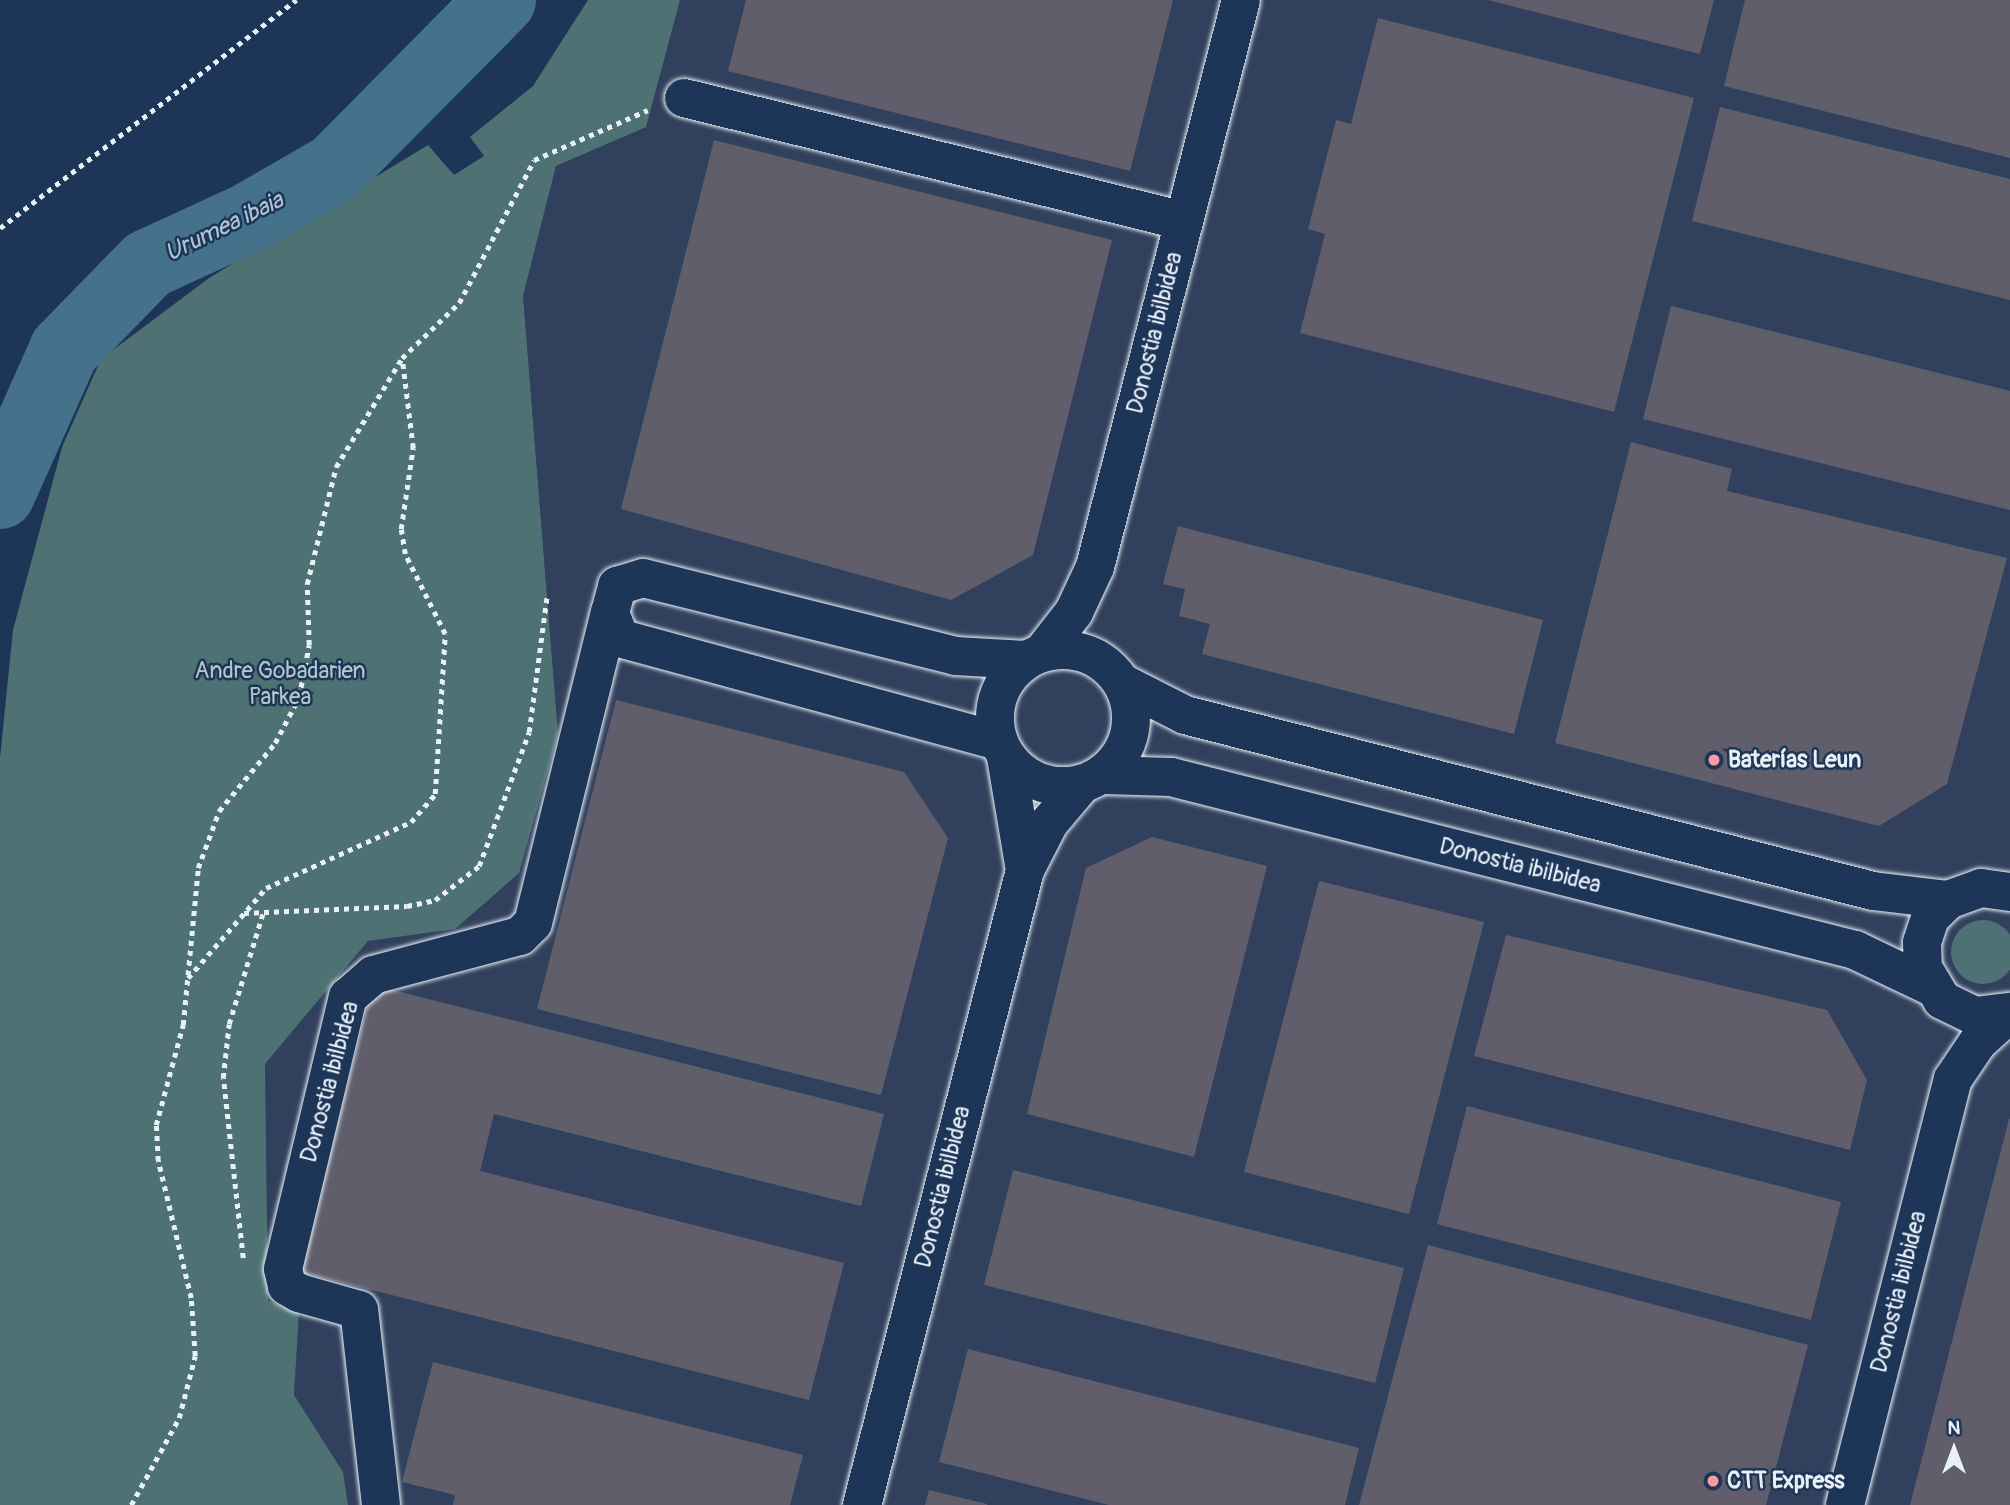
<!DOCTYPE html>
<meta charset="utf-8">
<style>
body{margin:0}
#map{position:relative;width:2010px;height:1505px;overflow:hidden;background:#1d3557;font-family:Pangolin,sans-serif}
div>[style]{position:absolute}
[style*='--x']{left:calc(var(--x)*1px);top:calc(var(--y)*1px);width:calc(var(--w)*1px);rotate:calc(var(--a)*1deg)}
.built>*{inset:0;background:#31415d}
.green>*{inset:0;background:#4e7274}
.round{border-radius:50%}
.river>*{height:70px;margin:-35px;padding:0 35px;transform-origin:35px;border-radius:35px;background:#45718a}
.building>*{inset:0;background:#605e6b}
.path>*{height:4.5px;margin-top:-2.25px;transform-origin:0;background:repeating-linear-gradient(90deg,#e8f1f8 0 5px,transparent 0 10px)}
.roads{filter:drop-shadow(0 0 2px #e8f1f8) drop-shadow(0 0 2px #e8f1f8)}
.minor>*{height:38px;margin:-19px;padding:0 19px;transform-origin:19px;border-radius:19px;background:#1d3557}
.minor>.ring{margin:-19px;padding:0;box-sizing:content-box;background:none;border:38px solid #1d3557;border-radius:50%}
.dots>*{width:19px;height:19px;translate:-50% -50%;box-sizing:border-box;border:4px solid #1d3557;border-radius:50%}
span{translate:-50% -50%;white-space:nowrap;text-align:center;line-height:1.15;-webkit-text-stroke:5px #1d3557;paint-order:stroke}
.street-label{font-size:23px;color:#e8f1f8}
.park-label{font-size:23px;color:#b2c5ca}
.poi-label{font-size:23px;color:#e8f1f8;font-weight:700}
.left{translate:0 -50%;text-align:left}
.water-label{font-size:24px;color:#afc4d2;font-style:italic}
.north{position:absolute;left:1919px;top:1414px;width:70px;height:70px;-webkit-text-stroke:5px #1d3557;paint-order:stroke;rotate:0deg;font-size:19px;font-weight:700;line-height:28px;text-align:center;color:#e8f1f8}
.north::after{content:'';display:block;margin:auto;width:24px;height:32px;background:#e8f1f8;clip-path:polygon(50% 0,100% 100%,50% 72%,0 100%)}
</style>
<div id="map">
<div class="built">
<div style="clip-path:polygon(680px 0,2010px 0,2010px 1505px,348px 1505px,343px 1472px,294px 1395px,299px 1313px,268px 1302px,265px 1064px,368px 941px,455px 929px,558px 734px,523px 296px,556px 166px,646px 126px)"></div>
</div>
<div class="green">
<div style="clip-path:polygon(588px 0,680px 0,646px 127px,556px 166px,523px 296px,558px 734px,519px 873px,455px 929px,368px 941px,265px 1064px,268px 1301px,299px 1313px,294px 1395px,343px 1472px,348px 1505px,0 1505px,0 758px,13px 630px,62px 447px,101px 359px,209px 278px,428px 145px,454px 175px,484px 156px,470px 137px,533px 86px)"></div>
<div class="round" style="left:1951px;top:920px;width:64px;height:64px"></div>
</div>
<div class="river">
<div style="--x:0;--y:494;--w:158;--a:-66"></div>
<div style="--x:64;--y:350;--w:120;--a:-45.7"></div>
<div style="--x:148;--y:264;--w:112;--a:-24.7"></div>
<div style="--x:250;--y:217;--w:98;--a:-30"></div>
<div style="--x:335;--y:168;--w:236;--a:-45.3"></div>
</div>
<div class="building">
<div style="clip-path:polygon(746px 0,1173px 0,1130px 171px,728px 71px)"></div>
<div style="clip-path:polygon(1488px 0,1714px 0,1700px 54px)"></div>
<div style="clip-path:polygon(1745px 0,2010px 0,2010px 158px,1724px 86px)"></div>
<div style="clip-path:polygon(1378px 18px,1694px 98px,1614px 412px,1300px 333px,1325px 234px,1308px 229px,1336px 120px,1351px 124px)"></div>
<div style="clip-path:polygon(1720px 107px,2010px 179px,2010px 300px,1692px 221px)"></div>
<div style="clip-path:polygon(714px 140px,1112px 240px,1033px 555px,951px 600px,621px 509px)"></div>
<div style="clip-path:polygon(1671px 306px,2010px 391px,2010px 510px,1643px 419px)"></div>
<div style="clip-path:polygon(1631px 442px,1732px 469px,1727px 491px,2007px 558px,1947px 784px,1879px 826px,1555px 743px)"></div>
<div style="clip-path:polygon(1178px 526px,1543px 620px,1514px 734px,1202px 654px,1210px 624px,1179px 616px,1185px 589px,1163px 584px)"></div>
<div style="clip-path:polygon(616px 700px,904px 772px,948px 838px,881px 1095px,537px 1009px)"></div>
<div style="clip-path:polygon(1152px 837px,1267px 866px,1194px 1157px,1027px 1114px,1086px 868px)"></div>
<div style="clip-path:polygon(1319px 881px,1484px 922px,1409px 1214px,1244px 1172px)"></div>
<div style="clip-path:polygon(1506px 935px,1827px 1010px,1867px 1080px,1850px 1150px,1474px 1056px)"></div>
<div style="clip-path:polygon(373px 985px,884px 1114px,861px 1206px,494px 1114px,480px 1171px,844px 1263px,809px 1400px,300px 1272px)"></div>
<div style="clip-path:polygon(1467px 1106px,1841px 1202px,1811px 1320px,1437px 1224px)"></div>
<div style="clip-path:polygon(2010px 1119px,2010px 1505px,1910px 1505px,2009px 1119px)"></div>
<div style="clip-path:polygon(1013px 1170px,1404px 1268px,1375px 1383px,984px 1285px)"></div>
<div style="clip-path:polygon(1428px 1245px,1808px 1345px,1766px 1505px,1359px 1505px)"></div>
<div style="clip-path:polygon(968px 1349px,1359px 1448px,1345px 1505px,1109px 1505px,939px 1462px)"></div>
<div style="clip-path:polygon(433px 1362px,803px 1455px,790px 1505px,453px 1505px,455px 1495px,402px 1482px)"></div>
<div style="clip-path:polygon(929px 1490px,987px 1504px,987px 1505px,925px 1505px)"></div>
</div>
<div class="path">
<div style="--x:0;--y:228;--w:374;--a:-37.6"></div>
<div style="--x:244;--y:913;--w:163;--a:-2.5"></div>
<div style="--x:407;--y:906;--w:29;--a:-12"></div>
<div style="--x:435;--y:900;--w:56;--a:-37.7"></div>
<div style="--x:479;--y:866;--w:143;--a:-69.5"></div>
<div style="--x:529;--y:732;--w:138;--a:-82.5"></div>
<div style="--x:188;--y:978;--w:119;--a:-49.1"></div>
<div style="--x:266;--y:888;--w:159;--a:-24.5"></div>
<div style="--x:411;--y:822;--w:37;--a:-49"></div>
<div style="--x:435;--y:794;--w:160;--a:-86.4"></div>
<div style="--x:445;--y:634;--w:89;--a:-116.6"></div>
<div style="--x:405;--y:554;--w:25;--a:-99"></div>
<div style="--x:401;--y:529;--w:82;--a:-81.6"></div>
<div style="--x:413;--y:448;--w:90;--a:-97"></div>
<div style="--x:243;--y:1258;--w:181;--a:-96.3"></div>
<div style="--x:223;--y:1078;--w:54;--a:-83.7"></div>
<div style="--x:229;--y:1024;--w:116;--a:-73"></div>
<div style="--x:131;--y:1505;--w:99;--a:-61.1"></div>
<div style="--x:179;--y:1418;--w:64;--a:-75.5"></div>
<div style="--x:195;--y:1356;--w:58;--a:-93.9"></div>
<div style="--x:191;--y:1298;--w:141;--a:-103.5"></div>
<div style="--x:158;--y:1161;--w:36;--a:-93"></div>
<div style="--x:156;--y:1125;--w:104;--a:-74.9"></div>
<div style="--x:183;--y:1025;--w:158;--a:-84.5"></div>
<div style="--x:198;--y:868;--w:61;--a:-69.8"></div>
<div style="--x:219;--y:811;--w:88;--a:-50.5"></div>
<div style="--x:275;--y:743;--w:52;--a:-62.4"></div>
<div style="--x:299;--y:697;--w:53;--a:-79.1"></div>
<div style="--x:309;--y:645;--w:61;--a:-91.9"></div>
<div style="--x:307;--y:584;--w:121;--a:-76.1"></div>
<div style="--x:336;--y:467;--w:127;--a:-58.8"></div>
<div style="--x:402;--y:358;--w:79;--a:-44"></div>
<div style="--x:459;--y:303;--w:161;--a:-62.3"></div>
<div style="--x:534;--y:160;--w:124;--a:-23.7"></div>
</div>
<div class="roads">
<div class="minor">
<div style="--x:684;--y:98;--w:515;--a:13.82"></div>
<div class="ring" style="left:995px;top:650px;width:98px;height:98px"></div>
<div style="--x:1042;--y:653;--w:52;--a:-52"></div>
<div style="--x:1074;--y:612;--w:50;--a:-65"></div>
<div style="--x:1095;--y:567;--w:585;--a:-75.56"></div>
<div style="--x:1122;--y:683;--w:71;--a:26.9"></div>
<div style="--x:1185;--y:715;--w:710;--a:14.35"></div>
<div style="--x:1873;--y:891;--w:76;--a:6.8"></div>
<div style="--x:998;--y:741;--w:392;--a:-164.8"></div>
<div style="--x:620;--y:638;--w:27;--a:-112"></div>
<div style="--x:610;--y:613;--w:28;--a:-75"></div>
<div style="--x:617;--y:586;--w:27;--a:-17"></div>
<div style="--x:643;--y:578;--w:322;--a:14"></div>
<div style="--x:955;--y:656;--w:71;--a:3.2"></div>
<div style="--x:1006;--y:757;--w:115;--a:80.5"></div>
<div style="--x:1103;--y:775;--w:68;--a:1.7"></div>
<div style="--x:1171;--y:777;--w:706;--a:14.19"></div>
<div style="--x:1855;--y:950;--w:83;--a:25.6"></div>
<div style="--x:2010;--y:892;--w:29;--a:-172"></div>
<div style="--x:1981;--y:888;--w:35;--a:160"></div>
<div style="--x:1948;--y:900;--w:25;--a:135"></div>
<div style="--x:1930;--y:918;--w:26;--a:108"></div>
<div style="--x:1922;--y:943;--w:25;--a:88"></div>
<div style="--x:1923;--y:968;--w:37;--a:59"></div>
<div style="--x:1942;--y:1000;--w:37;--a:26"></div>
<div style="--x:1975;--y:1016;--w:35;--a:-7"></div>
<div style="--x:381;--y:1505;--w:196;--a:-96.4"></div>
<div style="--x:359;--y:1310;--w:62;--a:-164.2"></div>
<div style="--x:299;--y:1293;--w:14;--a:-150"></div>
<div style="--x:287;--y:1286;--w:17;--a:-103"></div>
<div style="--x:283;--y:1269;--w:280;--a:-76.6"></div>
<div style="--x:348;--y:997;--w:33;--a:-41"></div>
<div style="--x:373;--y:975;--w:152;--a:-14.9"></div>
<div style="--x:520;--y:936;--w:18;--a:-45"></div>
<div style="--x:533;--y:923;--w:319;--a:-76.1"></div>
<div style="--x:862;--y:1505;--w:656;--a:-75.6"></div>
<div style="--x:1025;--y:870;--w:53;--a:-62.9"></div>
<div style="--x:1049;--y:823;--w:51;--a:-49.8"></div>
<div style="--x:1845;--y:1505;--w:439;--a:-75.8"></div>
<div style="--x:1953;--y:1079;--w:45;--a:-56"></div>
<div style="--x:1978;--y:1042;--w:43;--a:-42.2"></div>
</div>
</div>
<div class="dots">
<div style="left:1714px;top:760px;background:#ff9aa2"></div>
<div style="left:1713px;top:1481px;background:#ff9aa2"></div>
</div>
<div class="street-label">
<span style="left:1155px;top:333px;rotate:-76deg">Donostia ibilbidea</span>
<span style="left:1520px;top:866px;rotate:14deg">Donostia ibilbidea</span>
<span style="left:330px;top:1082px;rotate:-75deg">Donostia ibilbidea</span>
<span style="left:943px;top:1187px;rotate:-76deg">Donostia ibilbidea</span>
<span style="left:1899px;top:1292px;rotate:-76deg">Donostia ibilbidea</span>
</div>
<div class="park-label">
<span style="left:280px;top:684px">Andre Gobadarien<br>Parkea</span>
</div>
<div class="poi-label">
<span class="left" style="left:1728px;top:760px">Baterías Leun</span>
<span class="left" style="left:1727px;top:1481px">CTT Express</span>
</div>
<div class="water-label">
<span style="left:224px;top:227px;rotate:-26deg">Urumea ibaia</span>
</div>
<div class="north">N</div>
</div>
